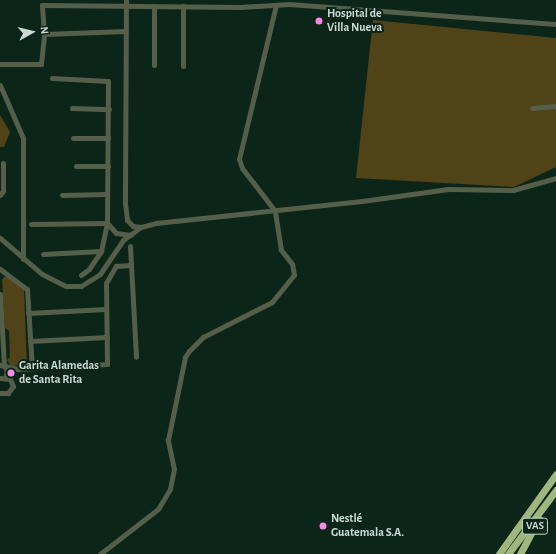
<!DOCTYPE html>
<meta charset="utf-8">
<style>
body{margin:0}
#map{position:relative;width:556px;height:554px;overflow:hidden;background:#0b2519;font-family:"Alegreya Sans",sans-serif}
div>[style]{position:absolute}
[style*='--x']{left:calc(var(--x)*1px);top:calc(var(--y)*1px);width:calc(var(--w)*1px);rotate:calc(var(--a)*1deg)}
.green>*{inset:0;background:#514318}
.minor>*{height:5px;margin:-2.5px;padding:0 2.5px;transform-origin:2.5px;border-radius:2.5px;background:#555e49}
.highway>*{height:7px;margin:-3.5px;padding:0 3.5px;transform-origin:3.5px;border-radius:3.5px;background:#9fb67f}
.dots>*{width:11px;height:11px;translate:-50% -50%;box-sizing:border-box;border:2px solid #0b2519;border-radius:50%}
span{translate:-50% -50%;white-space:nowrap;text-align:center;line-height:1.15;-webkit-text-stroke:4px #0b2519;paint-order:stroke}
.shield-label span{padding:1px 3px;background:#0b2519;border:1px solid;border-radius:3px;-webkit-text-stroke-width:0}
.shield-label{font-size:11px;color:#cad9d1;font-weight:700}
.poi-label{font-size:12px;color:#cad9d1;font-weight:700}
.left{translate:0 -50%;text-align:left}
.north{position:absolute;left:12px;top:12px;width:40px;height:40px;-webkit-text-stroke:3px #0b2519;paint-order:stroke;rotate:82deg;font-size:11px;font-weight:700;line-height:16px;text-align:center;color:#cad9d1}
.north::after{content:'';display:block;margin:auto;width:14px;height:18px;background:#cad9d1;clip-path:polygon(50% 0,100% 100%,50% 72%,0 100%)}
</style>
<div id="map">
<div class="green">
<div style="clip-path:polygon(373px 20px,556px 38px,556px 167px,514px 187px,356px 178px)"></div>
<div style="clip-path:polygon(0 115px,10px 132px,4px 147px,0 147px)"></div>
<div style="clip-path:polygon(6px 276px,24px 290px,27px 365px,11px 366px,7px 360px,10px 357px,9px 331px,5px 328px,2px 279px)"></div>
</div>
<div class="minor">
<div style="--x:126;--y:0;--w:203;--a:90.3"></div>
<div style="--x:125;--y:203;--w:17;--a:83"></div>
<div style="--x:127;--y:220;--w:8;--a:45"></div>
<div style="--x:133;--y:226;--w:8;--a:7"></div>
<div style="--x:154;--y:6;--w:59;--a:90"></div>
<div style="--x:44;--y:34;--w:82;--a:-2.1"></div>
<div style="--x:0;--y:64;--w:41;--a:0"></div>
<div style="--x:41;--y:64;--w:30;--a:-84"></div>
<div style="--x:44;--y:34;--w:29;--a:-94"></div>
<div style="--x:42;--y:5;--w:198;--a:0.6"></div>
<div style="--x:240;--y:7;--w:49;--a:-3.5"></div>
<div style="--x:289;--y:4;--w:268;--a:4.3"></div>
<div style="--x:183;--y:66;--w:60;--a:-90"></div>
<div style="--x:52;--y:78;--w:56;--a:3.1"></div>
<div style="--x:108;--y:81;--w:142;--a:90.4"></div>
<div style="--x:107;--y:223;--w:13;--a:48"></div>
<div style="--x:116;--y:233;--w:15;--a:8"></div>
<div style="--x:0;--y:85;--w:58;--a:66.5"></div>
<div style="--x:23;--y:138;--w:121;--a:90"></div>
<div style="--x:72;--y:108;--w:37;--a:2"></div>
<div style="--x:532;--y:108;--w:24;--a:-5"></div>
<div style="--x:73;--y:138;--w:35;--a:0"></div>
<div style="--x:76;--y:166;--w:32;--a:0"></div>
<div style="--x:0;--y:195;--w:5;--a:-53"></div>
<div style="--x:3;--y:191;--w:28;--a:-90"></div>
<div style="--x:62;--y:195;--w:45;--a:-1.3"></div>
<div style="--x:31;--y:224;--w:76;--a:-0.8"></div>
<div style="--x:107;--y:223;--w:29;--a:102"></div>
<div style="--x:101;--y:251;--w:58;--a:177"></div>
<div style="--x:0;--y:238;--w:55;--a:40.6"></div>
<div style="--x:42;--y:274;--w:27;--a:27"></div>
<div style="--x:66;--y:286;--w:15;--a:0"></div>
<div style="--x:81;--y:286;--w:22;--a:-32"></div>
<div style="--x:100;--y:274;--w:41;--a:-55.9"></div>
<div style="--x:123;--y:240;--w:22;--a:-36"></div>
<div style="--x:141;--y:227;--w:16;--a:-15"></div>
<div style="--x:156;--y:223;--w:207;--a:-6.1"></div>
<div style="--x:362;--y:201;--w:87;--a:-7.9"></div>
<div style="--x:448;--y:189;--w:65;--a:0.9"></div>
<div style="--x:513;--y:190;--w:45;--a:-15.6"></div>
<div style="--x:130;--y:246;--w:111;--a:86.9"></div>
<div style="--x:0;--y:269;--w:34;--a:37"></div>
<div style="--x:27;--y:289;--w:79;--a:86.4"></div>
<div style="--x:81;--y:275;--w:10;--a:-37"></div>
<div style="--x:89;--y:269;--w:22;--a:-56"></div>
<div style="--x:0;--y:294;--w:71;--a:86.8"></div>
<div style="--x:4;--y:365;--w:7;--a:63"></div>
<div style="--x:7;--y:371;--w:6;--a:108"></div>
<div style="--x:28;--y:313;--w:78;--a:-2.9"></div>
<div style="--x:30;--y:341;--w:77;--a:-3"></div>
<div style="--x:0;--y:365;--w:18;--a:13"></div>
<div style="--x:18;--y:369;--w:89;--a:-3.2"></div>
<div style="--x:107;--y:364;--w:81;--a:-90.7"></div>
<div style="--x:106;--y:283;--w:20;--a:-60"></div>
<div style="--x:116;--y:266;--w:15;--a:-4"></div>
<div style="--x:0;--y:378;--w:10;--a:6"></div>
<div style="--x:10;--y:379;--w:8;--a:67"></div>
<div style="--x:13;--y:386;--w:9;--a:126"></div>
<div style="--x:8;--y:393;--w:8;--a:180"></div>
<div style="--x:100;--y:554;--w:73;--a:-37.8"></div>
<div style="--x:158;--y:509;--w:23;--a:-59"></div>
<div style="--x:170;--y:489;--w:20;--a:-79"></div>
<div style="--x:174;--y:469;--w:30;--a:-102"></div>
<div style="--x:168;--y:440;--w:85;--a:-78.4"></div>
<div style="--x:185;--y:357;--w:7;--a:-56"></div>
<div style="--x:189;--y:351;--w:20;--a:-45"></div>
<div style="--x:203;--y:337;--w:77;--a:-26.9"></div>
<div style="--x:272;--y:302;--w:35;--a:-51"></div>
<div style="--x:294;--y:275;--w:11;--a:-100"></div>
<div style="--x:292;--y:264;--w:18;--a:-128"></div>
<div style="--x:281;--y:250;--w:39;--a:-99"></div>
<div style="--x:275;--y:211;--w:54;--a:-127.5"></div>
<div style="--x:242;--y:168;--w:9;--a:-108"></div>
<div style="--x:239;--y:159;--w:158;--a:-76.5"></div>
</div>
<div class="highway">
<div style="--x:499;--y:554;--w:98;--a:-54.5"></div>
<div style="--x:508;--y:554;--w:80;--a:-53.1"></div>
<div style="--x:520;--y:554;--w:40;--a:-62"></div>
</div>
<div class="dots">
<div style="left:319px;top:21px;background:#fa87e7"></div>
<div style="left:11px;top:373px;background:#fa87e7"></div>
<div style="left:323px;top:526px;background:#fa87e7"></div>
</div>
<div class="shield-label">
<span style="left:535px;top:526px">VAS</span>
</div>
<div class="poi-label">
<span class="left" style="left:327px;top:21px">Hospital de<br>Villa Nueva</span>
<span class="left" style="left:19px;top:373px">Garita Alamedas<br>de Santa Rita</span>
<span class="left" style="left:331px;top:526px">Nestlé<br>Guatemala S.A.</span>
</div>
<div class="north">N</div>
</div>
